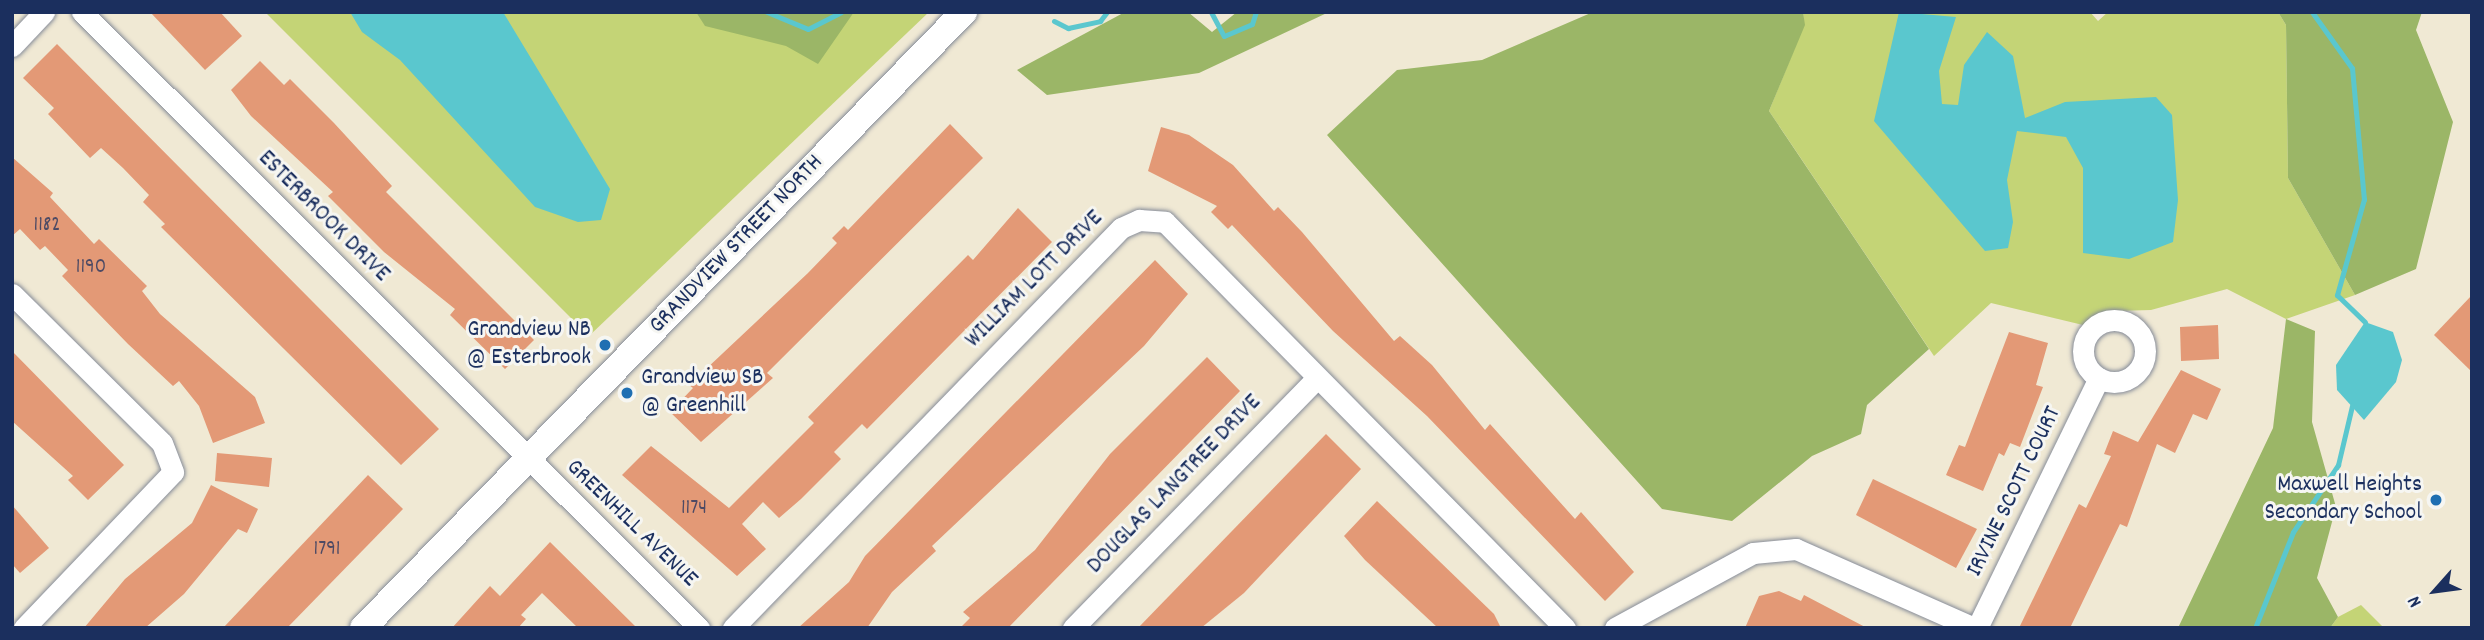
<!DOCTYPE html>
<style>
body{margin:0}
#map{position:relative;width:2484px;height:640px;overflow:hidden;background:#f0e9d4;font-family:Dekko,sans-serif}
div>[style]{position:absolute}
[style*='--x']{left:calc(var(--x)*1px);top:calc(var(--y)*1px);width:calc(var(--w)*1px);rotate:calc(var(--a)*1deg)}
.green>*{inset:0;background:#c4d476}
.forest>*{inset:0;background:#9bb667}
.water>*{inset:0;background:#5ac7ce}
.stream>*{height:5px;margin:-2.5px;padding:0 2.5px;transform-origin:2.5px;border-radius:2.5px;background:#5ac7ce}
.building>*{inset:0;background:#e39976}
.roads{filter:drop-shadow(0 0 2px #868c99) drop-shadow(0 0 2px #868c99)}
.minor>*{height:21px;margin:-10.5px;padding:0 10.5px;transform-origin:10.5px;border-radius:10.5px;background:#fff}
.minor>.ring{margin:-10.5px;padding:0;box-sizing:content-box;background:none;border:21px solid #fff;border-radius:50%}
.tertiary>*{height:26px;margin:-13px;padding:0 13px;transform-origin:13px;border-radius:13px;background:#fff}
.dots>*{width:19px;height:19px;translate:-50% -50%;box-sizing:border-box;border:4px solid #f6f6f2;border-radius:50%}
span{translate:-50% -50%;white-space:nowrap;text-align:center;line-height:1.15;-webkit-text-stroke:6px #f6f6f2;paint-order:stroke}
.number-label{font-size:21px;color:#4d4a64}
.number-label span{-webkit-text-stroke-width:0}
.street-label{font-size:24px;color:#1b2f5e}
.poi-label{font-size:24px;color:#1b2f5e}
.right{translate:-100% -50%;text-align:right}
.left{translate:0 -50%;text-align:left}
.frame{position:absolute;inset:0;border:14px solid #1b2f5e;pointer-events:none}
.north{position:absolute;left:2400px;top:556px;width:70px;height:70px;-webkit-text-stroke:5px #f6f6f2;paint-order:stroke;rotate:242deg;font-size:19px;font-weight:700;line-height:28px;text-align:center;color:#1b2f5e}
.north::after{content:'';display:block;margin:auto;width:24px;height:32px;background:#1b2f5e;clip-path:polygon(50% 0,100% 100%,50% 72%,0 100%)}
</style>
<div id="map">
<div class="green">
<div style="clip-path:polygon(265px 12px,929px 12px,589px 336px)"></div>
<div style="clip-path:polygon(1803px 12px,2090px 12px,2098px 21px,2108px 12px,2278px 12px,2286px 25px,2288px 178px,2355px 295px,2286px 319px,2227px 289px,2151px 310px,2115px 311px,2083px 325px,1991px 303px,1934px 356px,1769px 111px,1804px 25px)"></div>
<div style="clip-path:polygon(2361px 605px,2384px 628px,2330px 628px,2338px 617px)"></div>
</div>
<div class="forest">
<div style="clip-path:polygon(696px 12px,854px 12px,818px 64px,786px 46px,705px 26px)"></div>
<div style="clip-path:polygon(1125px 12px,1188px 12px,1212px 32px,1237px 12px,1329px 12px,1199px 73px,1047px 95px,1017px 70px)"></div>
<div style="clip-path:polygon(1593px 12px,1803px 12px,1805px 25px,1769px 111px,1929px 349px,1867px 405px,1861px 434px,1812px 456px,1732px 521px,1662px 509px,1327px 135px,1397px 70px,1482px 60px)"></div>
<div style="clip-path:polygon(2278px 12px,2422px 12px,2416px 30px,2453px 122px,2416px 269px,2355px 295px,2288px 178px,2286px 25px)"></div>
<div style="clip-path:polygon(2286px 319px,2315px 331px,2312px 422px,2336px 507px,2317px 578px,2338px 617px,2330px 628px,2178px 628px,2273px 428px)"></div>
</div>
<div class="water">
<div style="clip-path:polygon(350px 12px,503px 12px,610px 189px,601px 220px,578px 222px,535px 207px,400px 60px,362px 32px)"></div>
<div style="clip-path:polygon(1899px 12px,1956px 17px,1939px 71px,1942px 104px,1958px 105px,1964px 65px,1987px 32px,2013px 56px,2025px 118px,2065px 102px,2156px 97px,2172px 115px,2178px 200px,2173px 242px,2129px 259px,2083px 253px,2083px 168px,2066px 137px,2017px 131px,2007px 180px,2013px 222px,2008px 248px,1985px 251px,1874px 121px)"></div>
<div style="clip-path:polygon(2365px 322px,2393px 332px,2402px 360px,2396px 382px,2364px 420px,2337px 390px,2336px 365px)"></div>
</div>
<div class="stream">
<div style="--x:767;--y:12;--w:44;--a:22.5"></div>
<div style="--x:808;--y:29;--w:37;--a:-27"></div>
<div style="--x:1211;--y:12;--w:27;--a:62"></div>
<div style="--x:1224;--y:36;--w:30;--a:-23"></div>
<div style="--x:1252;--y:24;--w:13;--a:-72"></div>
<div style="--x:2312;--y:12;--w:69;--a:54.5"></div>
<div style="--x:2352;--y:68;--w:132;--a:84.8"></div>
<div style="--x:2364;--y:199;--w:100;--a:105.7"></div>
<div style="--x:2337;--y:295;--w:39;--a:44"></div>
<div style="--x:1054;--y:21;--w:16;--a:27"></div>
<div style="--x:1068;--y:28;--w:33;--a:-12"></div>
<div style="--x:1100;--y:21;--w:11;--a:-52"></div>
<div style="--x:2255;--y:628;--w:103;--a:-68.4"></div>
<div style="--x:2293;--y:532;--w:81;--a:-56.1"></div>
<div style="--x:2338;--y:465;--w:61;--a:-76.7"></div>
</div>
<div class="building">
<div style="clip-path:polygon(150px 12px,220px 12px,242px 36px,205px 70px)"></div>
<div style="clip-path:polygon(57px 44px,439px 429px,401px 465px,161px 227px,165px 224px,143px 202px,149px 195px,123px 168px,101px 148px,90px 158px,48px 114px,54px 108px,23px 78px)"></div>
<div style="clip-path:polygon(260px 61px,284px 85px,290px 79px,334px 123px,392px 186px,386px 192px,534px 340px,505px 369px,450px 315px,455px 309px,384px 252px,328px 196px,333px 192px,251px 116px,231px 90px)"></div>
<div style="clip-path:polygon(950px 124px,983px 158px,767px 373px,773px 378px,701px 442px,670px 412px,693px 388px,689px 385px,808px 273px,837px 243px,832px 238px,844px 226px,848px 230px)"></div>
<div style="clip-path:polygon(1161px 127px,1189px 135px,1233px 165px,1274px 211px,1278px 207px,1302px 232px,1394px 341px,1400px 336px,1432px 365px,1485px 430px,1490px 424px,1575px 519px,1581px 512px,1634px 572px,1605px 601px,1427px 416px,1333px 331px,1232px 225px,1228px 229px,1211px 212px,1217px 206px,1148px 171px)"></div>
<div style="clip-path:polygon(12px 157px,53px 193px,50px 197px,94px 244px,99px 239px,147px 286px,142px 291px,160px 314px,255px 397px,265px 423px,213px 443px,199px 406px,179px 381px,173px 386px,128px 344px,62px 276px,68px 270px,45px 246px,40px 250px,20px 229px,12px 236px)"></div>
<div style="clip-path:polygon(1018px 208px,1052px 242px,867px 429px,862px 424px,834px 452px,841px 459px,801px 499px,779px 518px,763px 502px,742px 524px,766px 549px,737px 576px,622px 475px,651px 446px,729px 508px,814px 423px,808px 417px,855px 369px,968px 255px,973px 260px)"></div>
<div style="clip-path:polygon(1155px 260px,1188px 294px,1144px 346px,932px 546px,936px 551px,892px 592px,867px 628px,798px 628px,849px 582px,865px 556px)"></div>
<div style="clip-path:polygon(2472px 295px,2472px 372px,2434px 335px)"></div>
<div style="clip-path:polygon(2218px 325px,2219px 359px,2181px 361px,2180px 327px)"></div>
<div style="clip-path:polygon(2009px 332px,2048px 343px,2036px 385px,2043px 387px,2020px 447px,2010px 443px,2004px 456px,1999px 453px,1983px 491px,1946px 475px,1959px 445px,1965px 447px)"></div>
<div style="clip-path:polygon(12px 351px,124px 465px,88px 500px,68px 480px,73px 476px,12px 421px)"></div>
<div style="clip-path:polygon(1207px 357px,1240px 391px,1008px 628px,960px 628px,970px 618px,963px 612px,1035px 550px,1110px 454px)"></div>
<div style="clip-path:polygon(2181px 370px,2221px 389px,2207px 420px,2193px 414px,2175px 453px,2157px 444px,2127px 527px,2120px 524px,2070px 628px,2019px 628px,2079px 504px,2086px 508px,2111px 456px,2104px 454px,2113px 431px,2138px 442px)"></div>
<div style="clip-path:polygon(1326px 434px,1361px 469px,1244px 593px,1201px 628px,1138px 628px)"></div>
<div style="clip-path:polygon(217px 453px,272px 458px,269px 487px,215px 481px)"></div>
<div style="clip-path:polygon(368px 475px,403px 509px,287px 628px,223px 628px)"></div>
<div style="clip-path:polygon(1873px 479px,1977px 529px,1956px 568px,1856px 515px)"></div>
<div style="clip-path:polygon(211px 485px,258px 509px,247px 533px,238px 529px,184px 594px,145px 628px,84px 628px,125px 579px,192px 523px)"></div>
<div style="clip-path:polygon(1377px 501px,1494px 614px,1501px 628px,1438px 628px,1365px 560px,1344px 536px)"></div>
<div style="clip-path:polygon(12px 505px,49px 548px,20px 573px,12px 564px)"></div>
<div style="clip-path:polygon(550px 542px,637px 628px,578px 628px,542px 593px,521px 615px,526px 619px,518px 628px,452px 628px,490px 586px,500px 596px)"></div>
<div style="clip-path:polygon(1779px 591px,1801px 601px,1804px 595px,1867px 628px,1745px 628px,1759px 596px)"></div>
</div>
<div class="roads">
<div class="minor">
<div style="--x:82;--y:12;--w:872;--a:44.95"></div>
<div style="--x:12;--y:46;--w:47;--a:-46.7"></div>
<div style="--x:12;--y:294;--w:211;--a:44.8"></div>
<div style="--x:162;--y:443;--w:31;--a:69"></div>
<div style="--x:173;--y:472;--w:216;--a:133.7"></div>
<div class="ring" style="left:2083px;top:320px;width:41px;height:41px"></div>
<div style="--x:733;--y:628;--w:557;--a:-45.87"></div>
<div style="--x:1121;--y:228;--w:20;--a:-24"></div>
<div style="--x:1139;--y:220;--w:26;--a:4"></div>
<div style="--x:1165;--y:222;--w:570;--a:45.43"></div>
<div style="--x:1073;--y:628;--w:347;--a:-45.7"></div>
<div style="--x:1615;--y:628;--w:157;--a:-28.5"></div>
<div style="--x:1753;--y:553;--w:43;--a:-5.3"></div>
<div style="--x:1796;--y:549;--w:195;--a:23.9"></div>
<div style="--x:1977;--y:628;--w:278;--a:-64"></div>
</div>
<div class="tertiary">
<div style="--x:363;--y:628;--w:861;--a:-45.71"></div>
</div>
</div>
<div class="dots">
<div style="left:605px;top:345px;background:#1f6fb2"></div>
<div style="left:627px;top:393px;background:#1f6fb2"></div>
<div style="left:2436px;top:500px;background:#1f6fb2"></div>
</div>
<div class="number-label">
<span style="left:47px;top:226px">1182</span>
<span style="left:91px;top:268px">1190</span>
<span style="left:694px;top:509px">1174</span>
<span style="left:327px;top:550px">1791</span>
</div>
<div class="street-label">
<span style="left:323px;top:217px;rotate:45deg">ESTERBROOK DRIVE</span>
<span style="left:737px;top:245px;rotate:-46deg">GRANDVIEW STREET NORTH</span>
<span style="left:1035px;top:280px;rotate:-45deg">WILLIAM LOTT DRIVE</span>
<span style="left:1175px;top:485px;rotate:-46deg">DOUGLAS LANGTREE DRIVE</span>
<span style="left:2015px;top:492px;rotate:-64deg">IRVINE SCOTT COURT</span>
<span style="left:631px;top:524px;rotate:44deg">GREENHILL AVENUE</span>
</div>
<div class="poi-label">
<span class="right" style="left:591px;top:345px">Grandview NB<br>@ Esterbrook</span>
<span class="left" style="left:641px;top:393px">Grandview SB<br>@ Greenhill</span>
<span class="right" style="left:2422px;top:500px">Maxwell Heights<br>Secondary School</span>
</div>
<div class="frame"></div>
<div class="north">N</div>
</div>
